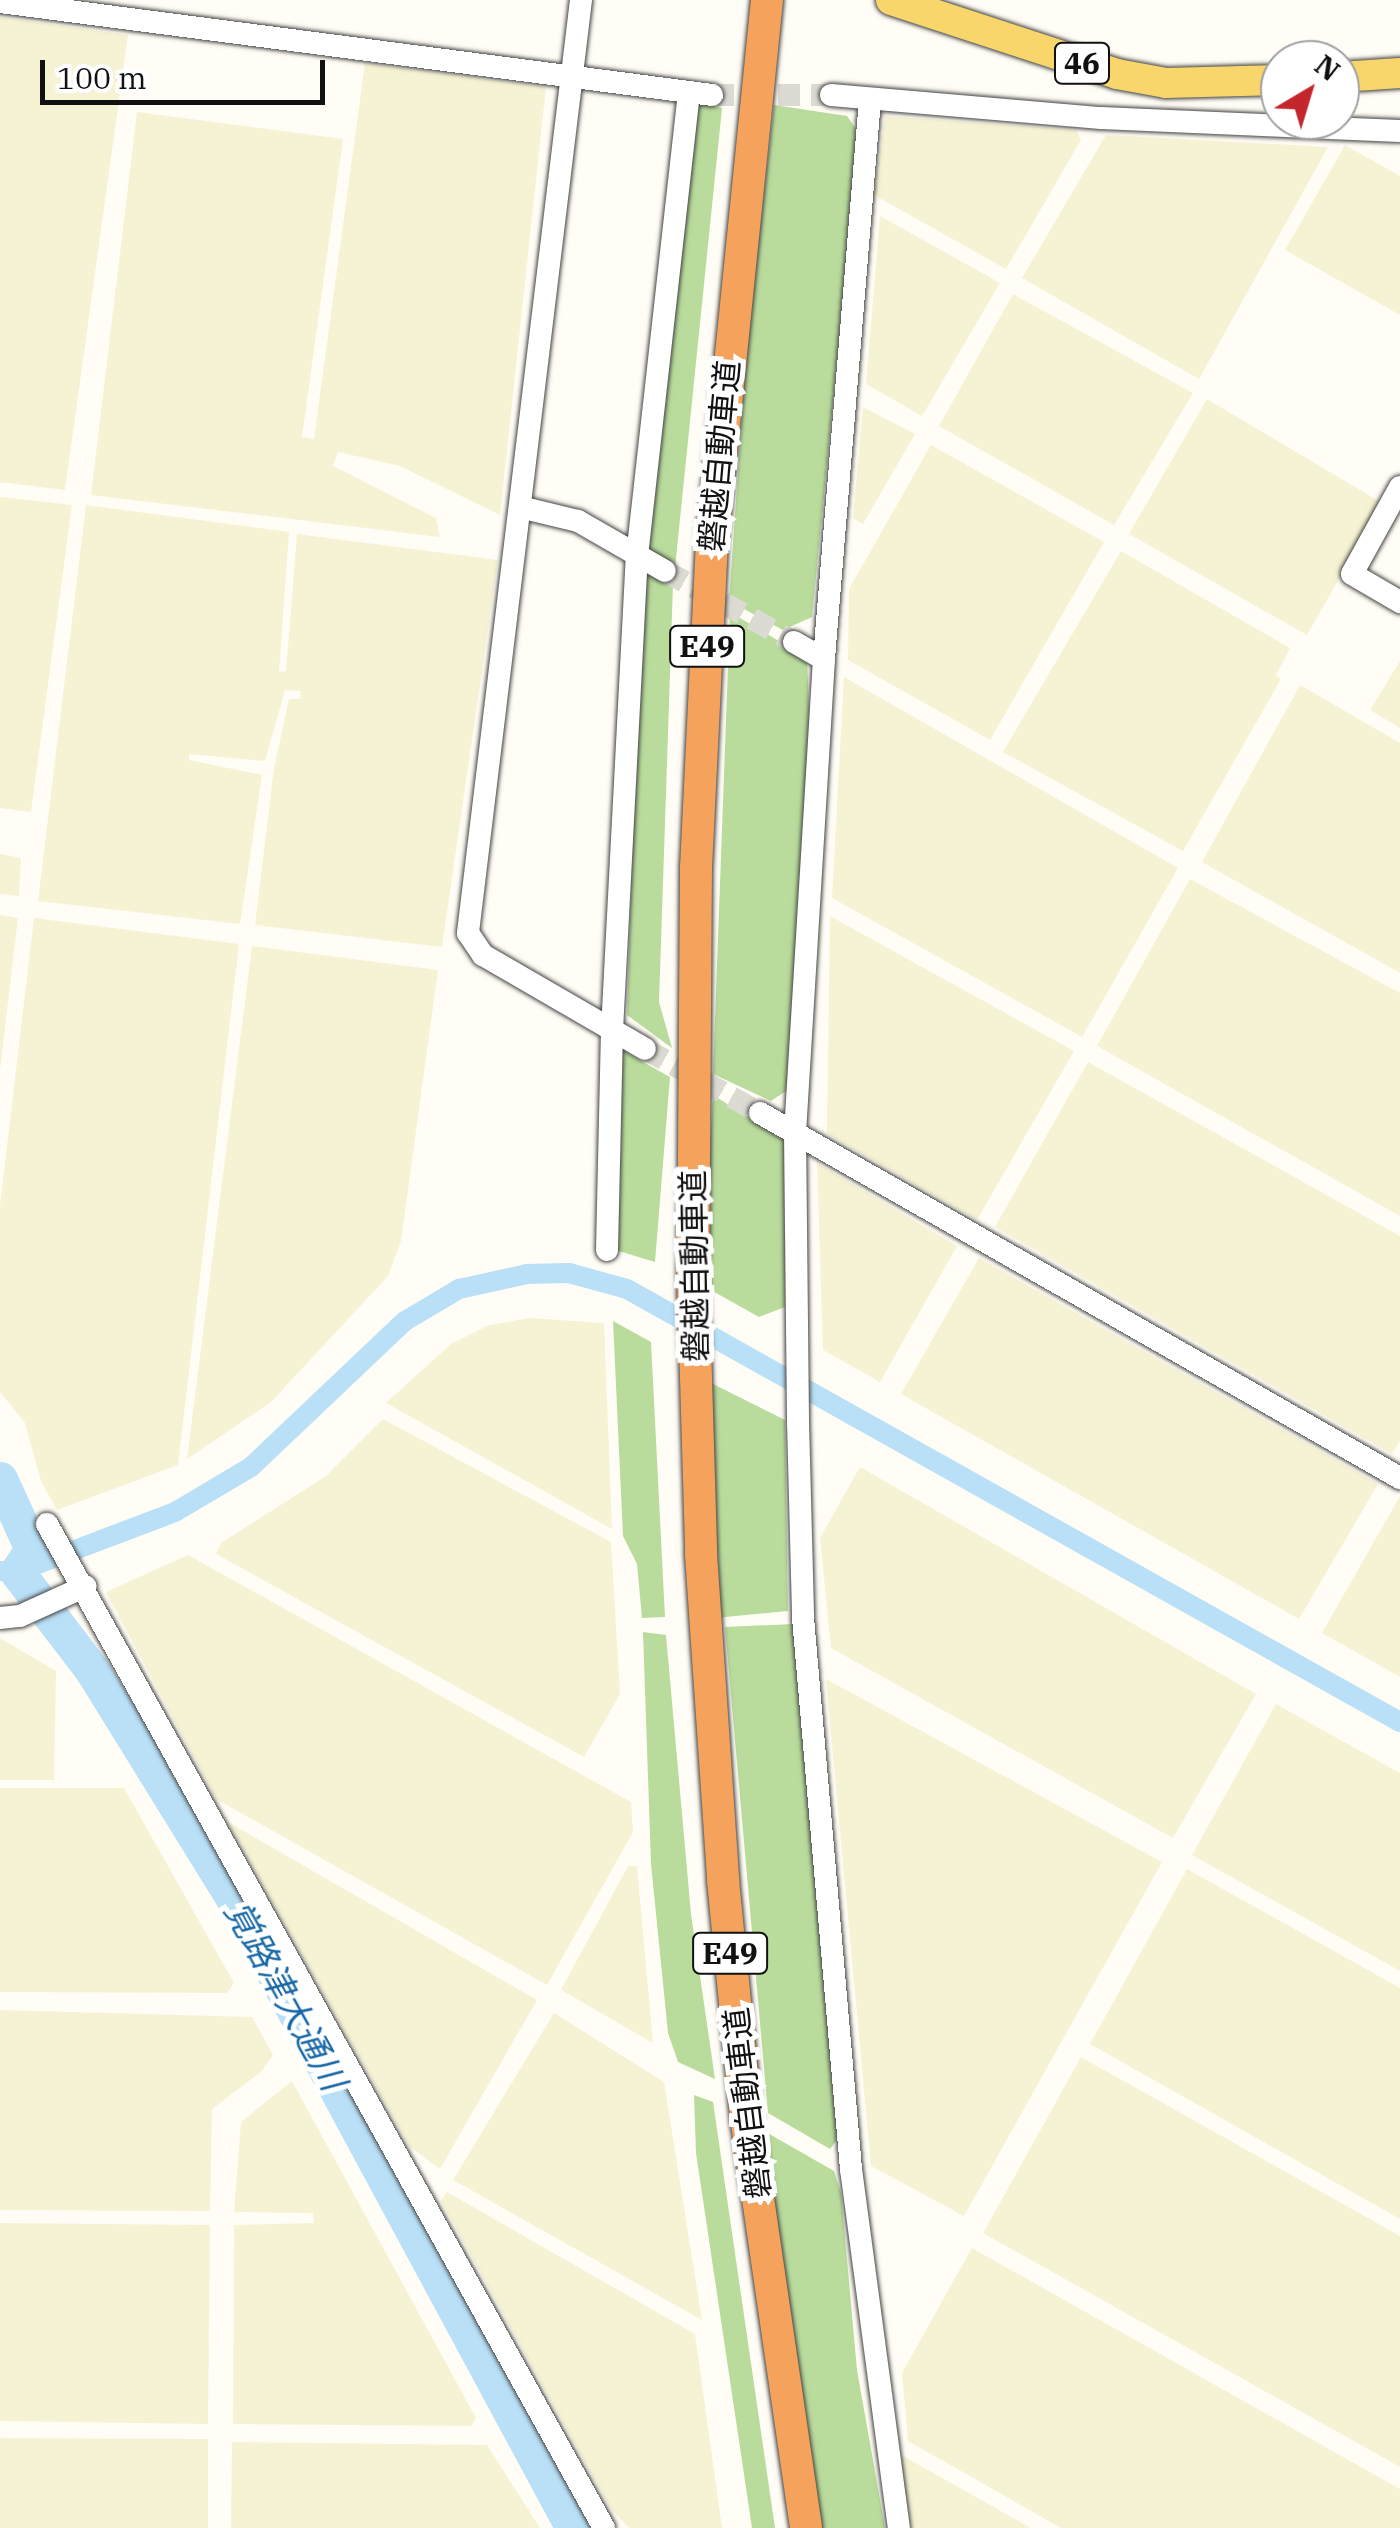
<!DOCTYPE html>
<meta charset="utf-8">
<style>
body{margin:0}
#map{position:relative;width:1400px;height:2528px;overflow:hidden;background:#fffdf5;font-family:"IBM Plex Serif","Noto Sans JP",serif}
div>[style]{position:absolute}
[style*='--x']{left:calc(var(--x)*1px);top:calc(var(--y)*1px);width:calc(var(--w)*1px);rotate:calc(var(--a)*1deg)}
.farmland>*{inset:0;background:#f6f3d4}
.forest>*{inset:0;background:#b9dc9c}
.canal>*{height:20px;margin:-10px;padding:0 10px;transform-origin:10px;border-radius:10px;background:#b9e0f7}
.river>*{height:35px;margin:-17.5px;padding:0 17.5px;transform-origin:17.5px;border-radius:17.5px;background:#b9e0f7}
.minor-tunnel>*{height:22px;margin-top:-11px;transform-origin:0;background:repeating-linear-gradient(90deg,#dbdad3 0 22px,transparent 0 33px)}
.roads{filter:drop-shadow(0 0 2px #444) drop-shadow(0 0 2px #444)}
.minor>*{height:22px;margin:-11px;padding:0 11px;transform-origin:11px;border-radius:11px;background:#fff}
.major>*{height:30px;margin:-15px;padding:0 15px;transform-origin:15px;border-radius:15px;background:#f9d66b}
.highway>*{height:32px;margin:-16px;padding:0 16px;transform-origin:16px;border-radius:16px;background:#f5a25d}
span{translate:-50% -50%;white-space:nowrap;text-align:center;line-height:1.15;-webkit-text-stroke:10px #fff;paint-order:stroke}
.shield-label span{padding:2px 8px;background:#fff;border:2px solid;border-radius:8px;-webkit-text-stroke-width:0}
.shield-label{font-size:30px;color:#111;font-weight:700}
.street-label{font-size:32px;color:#111}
.water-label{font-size:35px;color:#1768a6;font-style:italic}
.north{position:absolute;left:1260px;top:40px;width:100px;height:100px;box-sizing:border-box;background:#fff;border:2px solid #a0a0a0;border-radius:50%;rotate:38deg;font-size:28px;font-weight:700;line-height:40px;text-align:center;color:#111}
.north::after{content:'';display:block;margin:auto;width:35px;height:45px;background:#c4262e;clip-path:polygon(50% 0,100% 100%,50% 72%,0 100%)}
.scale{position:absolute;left:40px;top:60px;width:285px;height:45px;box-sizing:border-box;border:5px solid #111;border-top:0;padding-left:12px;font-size:30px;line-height:35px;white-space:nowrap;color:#111;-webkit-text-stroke:8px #fff;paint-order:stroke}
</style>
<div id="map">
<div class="farmland">
<div style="clip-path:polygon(0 17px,128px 35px,65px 490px,0 482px)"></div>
<div style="clip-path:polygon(365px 63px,546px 87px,500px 515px,400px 466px,338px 452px,333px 466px,436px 518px,440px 537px,91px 495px,137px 112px,343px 139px,302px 437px,314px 439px)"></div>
<div style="clip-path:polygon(885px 116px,1076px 130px,1081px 140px,1006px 269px,874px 195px)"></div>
<div style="clip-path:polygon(1106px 135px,1328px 147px,1199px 379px,1022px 278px)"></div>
<div style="clip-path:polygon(1345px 145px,1400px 176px,1400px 315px,1285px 250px)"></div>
<div style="clip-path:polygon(880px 216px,1000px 283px,922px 416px,866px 384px)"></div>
<div style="clip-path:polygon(1013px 294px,1193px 393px,1114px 525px,939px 426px)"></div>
<div style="clip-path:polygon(1207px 399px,1382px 503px,1307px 635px,1129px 534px)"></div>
<div style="clip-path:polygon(863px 407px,915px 434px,863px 524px,853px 518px)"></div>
<div style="clip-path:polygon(931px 445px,1104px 542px,990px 740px,848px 660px,849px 589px)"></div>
<div style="clip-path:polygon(0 497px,72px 505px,31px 812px,0 808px)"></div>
<div style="clip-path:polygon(86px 505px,289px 532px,279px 672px,286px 671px,297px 534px,498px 560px,442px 947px,255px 925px,274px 768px,289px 699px,300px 699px,301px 691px,285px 690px,265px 761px,189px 754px,189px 760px,262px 775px,240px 924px,38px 901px)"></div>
<div style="clip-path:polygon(1121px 551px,1290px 648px,1276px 675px,1281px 679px,1183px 851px,1003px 752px)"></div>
<div style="clip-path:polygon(1400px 661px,1400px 728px,1370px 710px)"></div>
<div style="clip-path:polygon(844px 677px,1178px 868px,1082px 1037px,832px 898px)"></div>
<div style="clip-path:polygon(1300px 685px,1400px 743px,1400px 973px,1202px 862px)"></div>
<div style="clip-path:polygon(0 854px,21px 858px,19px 896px,0 894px)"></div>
<div style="clip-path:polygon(1190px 879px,1400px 993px,1400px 1216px,1097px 1046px)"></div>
<div style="clip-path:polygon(0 915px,18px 918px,0 1070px)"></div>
<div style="clip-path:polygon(830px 916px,1074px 1051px,977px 1220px,827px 1134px)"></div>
<div style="clip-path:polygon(34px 918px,239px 944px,178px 1465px,57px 1510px,41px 1481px,25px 1423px,0 1392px,0 1205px)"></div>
<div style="clip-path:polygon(252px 946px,438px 970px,401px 1241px,388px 1276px,271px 1402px,187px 1459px)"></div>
<div style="clip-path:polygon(1088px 1062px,1400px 1236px,1400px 1441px,1392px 1454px,995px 1227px)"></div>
<div style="clip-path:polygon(817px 1163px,957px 1246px,880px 1382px,823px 1350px)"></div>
<div style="clip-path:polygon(979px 1258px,1378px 1484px,1299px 1619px,901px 1394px)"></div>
<div style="clip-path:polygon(530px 1318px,604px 1323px,612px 1529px,386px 1403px,451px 1344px,489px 1325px)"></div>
<div style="clip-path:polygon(383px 1419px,611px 1542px,620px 1694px,584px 1757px,216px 1554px,221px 1543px,326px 1476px)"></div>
<div style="clip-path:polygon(860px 1467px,1256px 1694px,1173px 1838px,831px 1648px,820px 1538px)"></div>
<div style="clip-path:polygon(1400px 1496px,1400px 1677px,1322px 1633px)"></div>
<div style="clip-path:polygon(188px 1555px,631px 1802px,633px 1832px,547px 1985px,216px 1799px,106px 1592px)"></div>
<div style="clip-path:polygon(0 1638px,56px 1671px,54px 1780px,0 1780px)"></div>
<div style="clip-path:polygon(826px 1679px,1162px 1862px,964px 2216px,871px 2166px)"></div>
<div style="clip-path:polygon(1276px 1704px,1400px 1773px,1400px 1971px,1192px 1855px)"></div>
<div style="clip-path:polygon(0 1788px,124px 1788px,234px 1983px,227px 1993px,0 1992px)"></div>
<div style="clip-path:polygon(228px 1822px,537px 2000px,440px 2169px,409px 2146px)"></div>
<div style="clip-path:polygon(628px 1866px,637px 1866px,653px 2043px,561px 1990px)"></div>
<div style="clip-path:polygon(1187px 1869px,1400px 1988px,1400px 2219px,1090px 2044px)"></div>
<div style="clip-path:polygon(0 2010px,252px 2017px,273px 2055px,261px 2072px,212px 2109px,210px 2211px,0 2210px)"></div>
<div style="clip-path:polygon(554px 2013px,664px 2082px,702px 2320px,453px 2180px)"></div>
<div style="clip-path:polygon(1081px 2057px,1400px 2236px,1400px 2467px,983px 2233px)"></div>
<div style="clip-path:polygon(292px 2081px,476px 2418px,471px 2426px,233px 2424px,234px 2225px,314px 2223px,313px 2213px,234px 2212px,241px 2122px)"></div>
<div style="clip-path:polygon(447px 2192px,695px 2334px,722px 2528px,629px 2528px,610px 2508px,441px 2201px)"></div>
<div style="clip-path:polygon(0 2223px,210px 2225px,208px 2424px,0 2421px)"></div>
<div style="clip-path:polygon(972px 2248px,1400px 2489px,1400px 2528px,1061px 2528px,908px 2441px,902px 2373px)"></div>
<div style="clip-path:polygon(0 2438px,208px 2439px,208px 2528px,0 2528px)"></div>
<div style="clip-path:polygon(232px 2442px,487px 2445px,540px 2528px,231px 2528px)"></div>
<div style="clip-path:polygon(898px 2453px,1031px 2528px,911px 2528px)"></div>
</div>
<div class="forest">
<div style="clip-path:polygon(695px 103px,722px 108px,675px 568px,641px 549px)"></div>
<div style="clip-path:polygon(774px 105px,847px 116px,859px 133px,812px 617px,783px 630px,729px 601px,747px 343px)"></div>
<div style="clip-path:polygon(641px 562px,673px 584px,659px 1002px,672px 1048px,627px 1015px)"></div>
<div style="clip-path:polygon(730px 612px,807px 658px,810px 731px,789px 1089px,771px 1101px,713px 1074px)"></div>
<div style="clip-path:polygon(620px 1049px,670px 1077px,655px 1262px,612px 1249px)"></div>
<div style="clip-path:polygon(713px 1095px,788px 1142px,785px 1307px,759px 1317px,709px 1289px,704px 1254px)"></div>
<div style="clip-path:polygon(613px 1321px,651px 1342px,665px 1617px,642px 1618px,637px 1564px,623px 1536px)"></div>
<div style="clip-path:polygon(707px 1381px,785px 1420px,788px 1611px,715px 1618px)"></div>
<div style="clip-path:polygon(794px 1624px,840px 2136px,830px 2149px,768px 2113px,725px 1627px)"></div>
<div style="clip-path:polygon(643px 1632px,666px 1635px,691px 1914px,715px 2079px,678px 2062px,668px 2033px,651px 1864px)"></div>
<div style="clip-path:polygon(694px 2095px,713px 2102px,775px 2528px,752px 2528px,696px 2153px)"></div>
<div style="clip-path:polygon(764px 2131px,834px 2171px,841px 2193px,857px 2370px,885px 2528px,819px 2528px)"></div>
</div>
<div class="canal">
<div style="--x:0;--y:1571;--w:17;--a:3"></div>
<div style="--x:17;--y:1572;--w:169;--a:-20.8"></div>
<div style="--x:175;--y:1512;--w:88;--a:-30.6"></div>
<div style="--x:251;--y:1467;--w:212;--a:-43.5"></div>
<div style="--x:405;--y:1321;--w:63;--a:-30.7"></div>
<div style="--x:459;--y:1289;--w:70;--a:-12.4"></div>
<div style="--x:527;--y:1274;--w:42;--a:-1.4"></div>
<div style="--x:569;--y:1273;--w:60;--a:15.4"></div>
<div style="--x:627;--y:1289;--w:886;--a:29.26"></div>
</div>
<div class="river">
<div style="--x:0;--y:1479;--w:77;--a:65.4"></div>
<div style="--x:32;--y:1549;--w:27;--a:123"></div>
<div style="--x:17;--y:1572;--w:123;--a:52.6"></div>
<div style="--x:92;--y:1670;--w:274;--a:58.3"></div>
<div style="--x:236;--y:1903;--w:710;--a:61.67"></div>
</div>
<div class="minor-tunnel">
<div style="--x:712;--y:95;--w:119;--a:0"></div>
<div style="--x:665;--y:571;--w:147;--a:28.8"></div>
<div style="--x:645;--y:1049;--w:132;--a:29.1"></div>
</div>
<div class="roads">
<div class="minor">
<div style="--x:581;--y:0;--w:940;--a:96.91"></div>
<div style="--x:468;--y:933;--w:27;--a:56"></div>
<div style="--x:483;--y:955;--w:187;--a:30.1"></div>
<div style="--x:0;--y:2;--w:718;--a:7.44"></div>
<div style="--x:831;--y:95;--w:271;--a:4.9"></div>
<div style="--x:1101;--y:118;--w:299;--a:2.5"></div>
<div style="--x:870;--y:99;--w:562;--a:94.7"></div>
<div style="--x:824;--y:659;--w:474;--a:93.5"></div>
<div style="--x:795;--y:1132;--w:290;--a:89.4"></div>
<div style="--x:798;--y:1422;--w:196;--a:88.5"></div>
<div style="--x:803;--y:1618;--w:553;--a:85.02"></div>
<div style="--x:851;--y:2169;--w:362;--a:82.4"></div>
<div style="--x:1400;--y:487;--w:99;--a:118.9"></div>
<div style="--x:1352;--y:574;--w:56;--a:30.3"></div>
<div style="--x:520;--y:507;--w:60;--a:13.6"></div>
<div style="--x:578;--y:521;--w:100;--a:29.9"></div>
<div style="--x:794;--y:642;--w:34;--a:30"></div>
<div style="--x:760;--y:1113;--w:737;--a:29.7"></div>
<div style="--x:607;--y:1250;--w:220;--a:-88.7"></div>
<div style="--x:612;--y:1030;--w:475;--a:-87"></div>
<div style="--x:637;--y:556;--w:465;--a:-83.6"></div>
<div style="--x:47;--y:1524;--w:1148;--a:60.98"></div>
<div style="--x:0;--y:1618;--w:20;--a:-6"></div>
<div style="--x:20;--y:1616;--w:72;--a:-24.4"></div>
</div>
<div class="major">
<div style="--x:891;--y:0;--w:238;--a:18.1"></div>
<div style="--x:1117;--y:74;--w:50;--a:10.4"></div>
<div style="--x:1166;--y:83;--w:114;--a:-1.5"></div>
<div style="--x:1340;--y:77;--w:60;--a:-3.8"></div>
</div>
<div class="highway">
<div style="--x:767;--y:0;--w:544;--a:95.8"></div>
<div style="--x:712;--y:541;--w:326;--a:92.8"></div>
<div style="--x:696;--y:867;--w:410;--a:90.4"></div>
<div style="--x:693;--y:1277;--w:277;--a:88.3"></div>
<div style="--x:701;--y:1554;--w:327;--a:86.1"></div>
<div style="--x:723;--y:1880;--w:244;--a:84.4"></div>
<div style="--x:747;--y:2123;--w:409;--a:81.7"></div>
</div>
</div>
<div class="shield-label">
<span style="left:1082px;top:63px">46</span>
<span style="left:707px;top:646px">E49</span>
<span style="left:730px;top:1953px">E49</span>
</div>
<div class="street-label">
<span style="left:719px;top:456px;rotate:-85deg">磐越自動車道</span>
<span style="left:694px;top:1266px;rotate:-91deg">磐越自動車道</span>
<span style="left:747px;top:2103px;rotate:-97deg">磐越自動車道</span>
</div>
<div class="water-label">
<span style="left:286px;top:1995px;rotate:61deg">覚路津大通川</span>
</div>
<div class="north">N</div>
<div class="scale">100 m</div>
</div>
